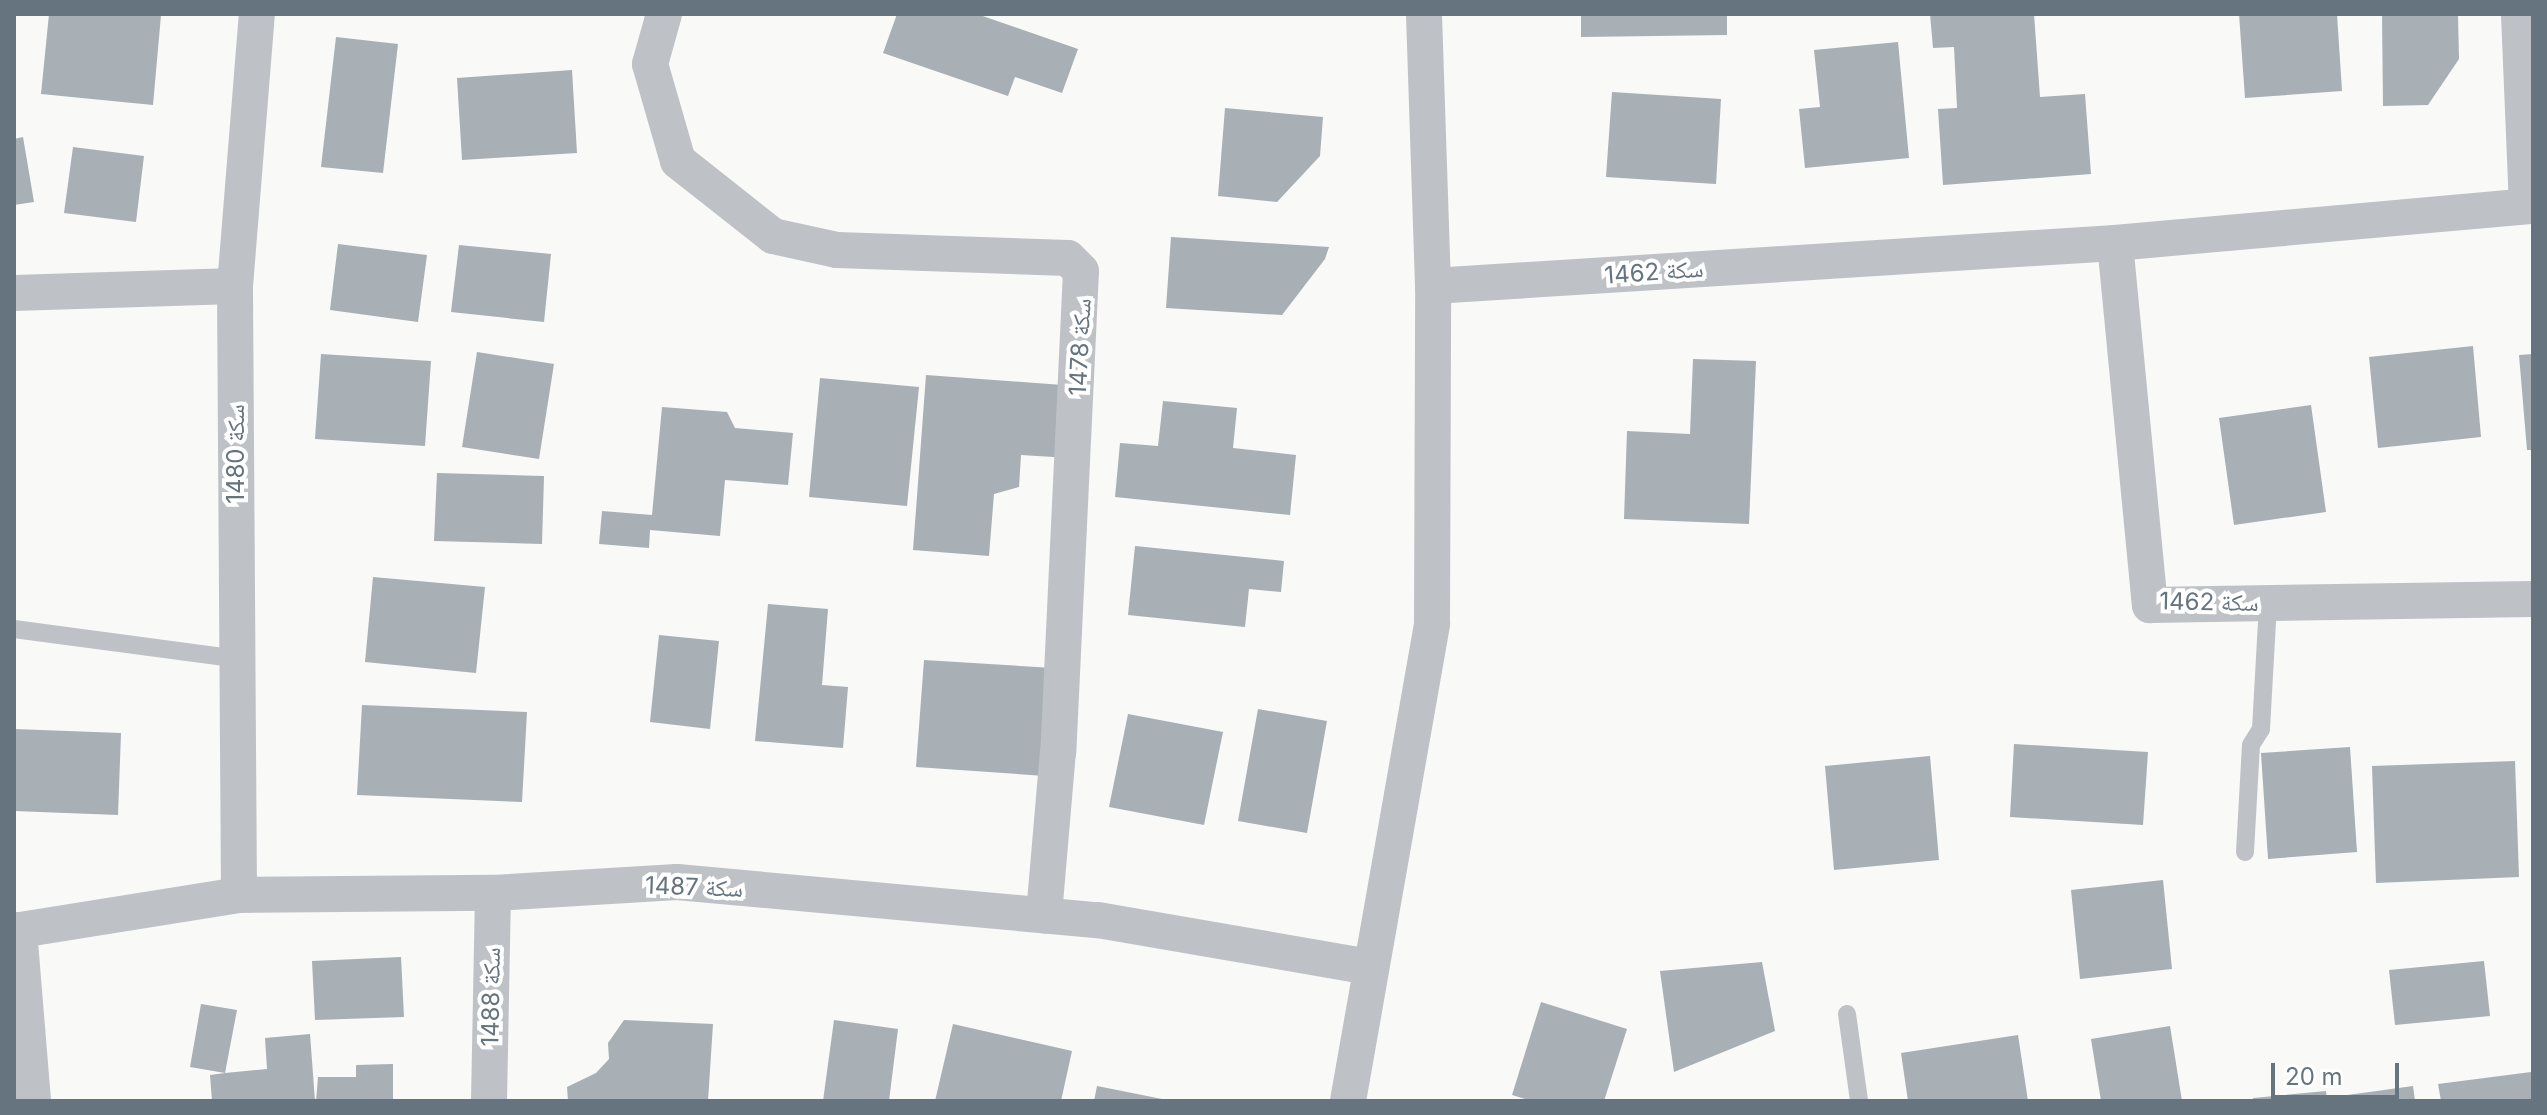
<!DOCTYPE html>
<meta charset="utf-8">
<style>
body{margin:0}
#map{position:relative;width:2547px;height:1115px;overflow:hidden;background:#f9f9f7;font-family:Inter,"Noto Naskh Arabic",sans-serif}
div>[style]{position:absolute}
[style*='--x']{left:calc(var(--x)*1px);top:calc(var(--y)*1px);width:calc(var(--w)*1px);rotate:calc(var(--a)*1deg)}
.building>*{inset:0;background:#a8afb5}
.service>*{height:18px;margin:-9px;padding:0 9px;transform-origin:9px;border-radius:9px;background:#bec2c6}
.minor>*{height:36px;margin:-18px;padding:0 18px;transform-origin:18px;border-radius:18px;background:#bec2c6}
span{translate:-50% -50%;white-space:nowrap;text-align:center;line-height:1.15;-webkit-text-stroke:8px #fff;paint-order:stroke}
.street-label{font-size:24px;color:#66747f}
.frame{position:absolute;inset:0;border:16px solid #66747f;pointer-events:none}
.scale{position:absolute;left:2271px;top:1063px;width:128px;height:36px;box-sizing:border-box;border:4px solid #66747f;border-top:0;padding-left:10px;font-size:24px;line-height:28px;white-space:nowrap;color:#66747f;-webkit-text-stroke:6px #fff;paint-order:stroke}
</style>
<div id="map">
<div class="building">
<div style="clip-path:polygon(49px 14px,161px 15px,153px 105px,41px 94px)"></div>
<div style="clip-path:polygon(897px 14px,977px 14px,1078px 49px,1062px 93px,1015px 77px,1008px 96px,883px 53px)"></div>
<div style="clip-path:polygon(1581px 14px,1727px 14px,1727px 35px,1581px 37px)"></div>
<div style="clip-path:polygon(1930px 14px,2034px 14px,2040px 97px,2085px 94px,2091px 174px,1943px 185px,1938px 109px,1957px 108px,1954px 47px,1933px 48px)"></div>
<div style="clip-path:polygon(2239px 14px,2337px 14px,2342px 91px,2245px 98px)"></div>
<div style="clip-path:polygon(2382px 14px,2458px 14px,2459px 59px,2428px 105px,2383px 106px)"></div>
<div style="clip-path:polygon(336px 37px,398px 44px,383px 173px,321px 167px)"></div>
<div style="clip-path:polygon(1898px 42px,1909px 158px,1805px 168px,1799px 109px,1820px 107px,1814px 50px)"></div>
<div style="clip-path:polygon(572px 70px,577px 153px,462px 160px,457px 78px)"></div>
<div style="clip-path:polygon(1612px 92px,1721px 99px,1716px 184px,1606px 177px)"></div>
<div style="clip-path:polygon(1225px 108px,1323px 117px,1320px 156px,1277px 202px,1218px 196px)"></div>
<div style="clip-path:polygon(23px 137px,34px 202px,14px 205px,14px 139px)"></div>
<div style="clip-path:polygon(73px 147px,144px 156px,136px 222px,64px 213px)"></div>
<div style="clip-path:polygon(1171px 237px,1329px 247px,1325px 259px,1282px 315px,1166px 308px)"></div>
<div style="clip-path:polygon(338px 244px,427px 255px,418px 322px,330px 310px)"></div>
<div style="clip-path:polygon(459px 245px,551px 254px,544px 322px,451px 312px)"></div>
<div style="clip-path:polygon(2473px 346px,2481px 437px,2378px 448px,2369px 357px)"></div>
<div style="clip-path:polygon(477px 352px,554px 364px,539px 459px,462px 447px)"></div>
<div style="clip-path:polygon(321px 354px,431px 361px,425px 446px,315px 439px)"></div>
<div style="clip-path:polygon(2533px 354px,2533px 450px,2527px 450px,2519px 355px)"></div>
<div style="clip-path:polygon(1693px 359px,1756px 361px,1749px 524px,1624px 519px,1627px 431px,1690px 434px)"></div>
<div style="clip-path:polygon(926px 375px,1076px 386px,1070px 458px,1021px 455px,1019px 487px,994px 494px,989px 556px,913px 550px)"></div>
<div style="clip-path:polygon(820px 378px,919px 387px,907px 506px,809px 497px)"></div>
<div style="clip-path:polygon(1163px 401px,1237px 408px,1233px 448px,1296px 455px,1290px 515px,1115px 497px,1120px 443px,1158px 446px)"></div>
<div style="clip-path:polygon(2311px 405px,2326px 512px,2234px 525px,2219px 418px)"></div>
<div style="clip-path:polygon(662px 407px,727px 412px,735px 428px,793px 433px,788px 485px,725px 480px,720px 536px,650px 530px,649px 548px,599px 544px,602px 511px,652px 515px)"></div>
<div style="clip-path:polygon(437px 473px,544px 476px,542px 544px,434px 541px)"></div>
<div style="clip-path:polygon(1135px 546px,1284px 561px,1281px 592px,1249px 589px,1245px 627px,1128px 615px)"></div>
<div style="clip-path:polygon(373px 577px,485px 587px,476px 673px,365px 662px)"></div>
<div style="clip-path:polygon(768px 604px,828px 609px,822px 685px,848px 687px,843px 748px,755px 741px)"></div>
<div style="clip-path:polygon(659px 635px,719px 641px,710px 729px,650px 722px)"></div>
<div style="clip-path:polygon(924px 660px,1053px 668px,1045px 776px,916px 767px)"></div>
<div style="clip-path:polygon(362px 705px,527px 712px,522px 802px,357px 795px)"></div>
<div style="clip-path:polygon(1258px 709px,1327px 721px,1307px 833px,1238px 821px)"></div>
<div style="clip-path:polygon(1128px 714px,1223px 732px,1204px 825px,1109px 807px)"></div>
<div style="clip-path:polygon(14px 729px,121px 733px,118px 815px,14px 811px)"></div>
<div style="clip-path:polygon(2014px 744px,2148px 752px,2143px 825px,2010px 817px)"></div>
<div style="clip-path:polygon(2350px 747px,2357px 852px,2268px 859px,2261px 753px)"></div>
<div style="clip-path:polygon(1930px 756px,1939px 860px,1834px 870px,1825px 766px)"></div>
<div style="clip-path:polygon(2515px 761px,2519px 877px,2376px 883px,2372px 766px)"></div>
<div style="clip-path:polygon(2163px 880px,2172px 969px,2080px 979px,2071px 890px)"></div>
<div style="clip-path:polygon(401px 957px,404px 1017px,315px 1020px,312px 961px)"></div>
<div style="clip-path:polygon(2484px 961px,2490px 1016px,2395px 1025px,2389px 970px)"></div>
<div style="clip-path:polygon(1762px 962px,1775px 1031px,1674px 1072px,1660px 971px)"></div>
<div style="clip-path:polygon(1541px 1002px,1627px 1029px,1604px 1101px,1532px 1101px,1512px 1095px)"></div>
<div style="clip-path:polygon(201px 1004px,237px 1010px,225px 1073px,267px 1069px,265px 1038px,310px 1034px,315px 1101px,212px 1101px,210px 1075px,225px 1073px,190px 1067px)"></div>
<div style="clip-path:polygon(624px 1020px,713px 1024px,708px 1101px,568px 1101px,567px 1087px,596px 1073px,609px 1059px,608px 1043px)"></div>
<div style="clip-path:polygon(834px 1020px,898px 1029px,889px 1101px,823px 1101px)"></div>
<div style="clip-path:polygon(953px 1024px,1072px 1051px,1061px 1101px,935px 1101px)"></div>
<div style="clip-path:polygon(2170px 1026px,2182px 1101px,2101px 1101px,2091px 1039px)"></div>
<div style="clip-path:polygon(2018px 1035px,2028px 1101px,1908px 1101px,1901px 1053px)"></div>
<div style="clip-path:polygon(393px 1064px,393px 1101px,316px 1101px,318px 1077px,356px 1077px,356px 1065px)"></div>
<div style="clip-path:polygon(2531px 1072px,2533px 1101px,2441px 1101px,2438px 1084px)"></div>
<div style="clip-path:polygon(1097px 1086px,1167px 1100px,1167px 1101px,1094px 1101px)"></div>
<div style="clip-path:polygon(2413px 1086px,2415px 1101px,2341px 1101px,2340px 1096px)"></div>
<div style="clip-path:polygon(2326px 1091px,2327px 1101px,2253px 1101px,2253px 1098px)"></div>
</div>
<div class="service">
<div style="--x:14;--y:629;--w:226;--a:7.6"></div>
<div style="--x:2245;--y:852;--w:107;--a:-86.8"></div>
<div style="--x:2251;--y:745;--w:19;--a:-58"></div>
<div style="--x:2261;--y:729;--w:126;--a:-86.8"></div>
<div style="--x:1847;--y:1014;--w:88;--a:82.1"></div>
</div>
<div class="minor">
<div style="--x:664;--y:14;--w:52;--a:105.6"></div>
<div style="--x:650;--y:64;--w:101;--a:73.9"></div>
<div style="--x:678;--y:161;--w:121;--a:38.3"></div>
<div style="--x:773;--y:236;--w:66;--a:12.3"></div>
<div style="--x:837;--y:250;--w:231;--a:2"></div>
<div style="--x:1068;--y:258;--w:18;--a:45"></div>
<div style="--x:1081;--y:271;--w:481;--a:92.7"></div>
<div style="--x:1058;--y:751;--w:165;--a:94.9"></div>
<div style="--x:2115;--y:243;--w:364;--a:84.5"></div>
<div style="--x:2150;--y:605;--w:383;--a:-0.9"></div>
<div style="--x:1433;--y:286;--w:683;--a:-3.61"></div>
<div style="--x:2115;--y:243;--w:414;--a:-5.1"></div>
<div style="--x:2527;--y:206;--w:192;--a:-92.4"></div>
<div style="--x:14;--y:293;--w:221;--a:-1.8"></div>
<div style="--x:239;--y:895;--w:609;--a:-90.38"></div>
<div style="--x:235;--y:286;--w:273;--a:-85.4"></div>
<div style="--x:19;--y:930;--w:172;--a:85.3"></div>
<div style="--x:14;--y:931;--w:228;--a:-9.1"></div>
<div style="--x:239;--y:895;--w:254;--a:-0.5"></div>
<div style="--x:493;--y:893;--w:184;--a:-3.4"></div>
<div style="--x:677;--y:882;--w:423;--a:5.2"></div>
<div style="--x:1098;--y:920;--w:277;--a:9.8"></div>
<div style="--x:489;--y:1101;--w:208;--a:-88.9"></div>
<div style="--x:1348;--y:1101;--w:485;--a:-80"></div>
<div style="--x:1432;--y:623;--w:337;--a:-89.8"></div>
<div style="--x:1433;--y:286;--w:272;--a:-91.9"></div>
</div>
<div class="street-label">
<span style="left:1654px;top:272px;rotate:-4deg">سكة 1462</span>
<span style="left:1080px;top:347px;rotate:-87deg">سكة 1478</span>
<span style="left:236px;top:454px;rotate:-90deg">سكة 1480</span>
<span style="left:2209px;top:602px;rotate:1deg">سكة 1462</span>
<span style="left:694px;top:887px;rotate:2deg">سكة 1487</span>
<span style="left:491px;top:997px;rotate:-89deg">سكة 1488</span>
</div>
<div class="frame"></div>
<div class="scale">20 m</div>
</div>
